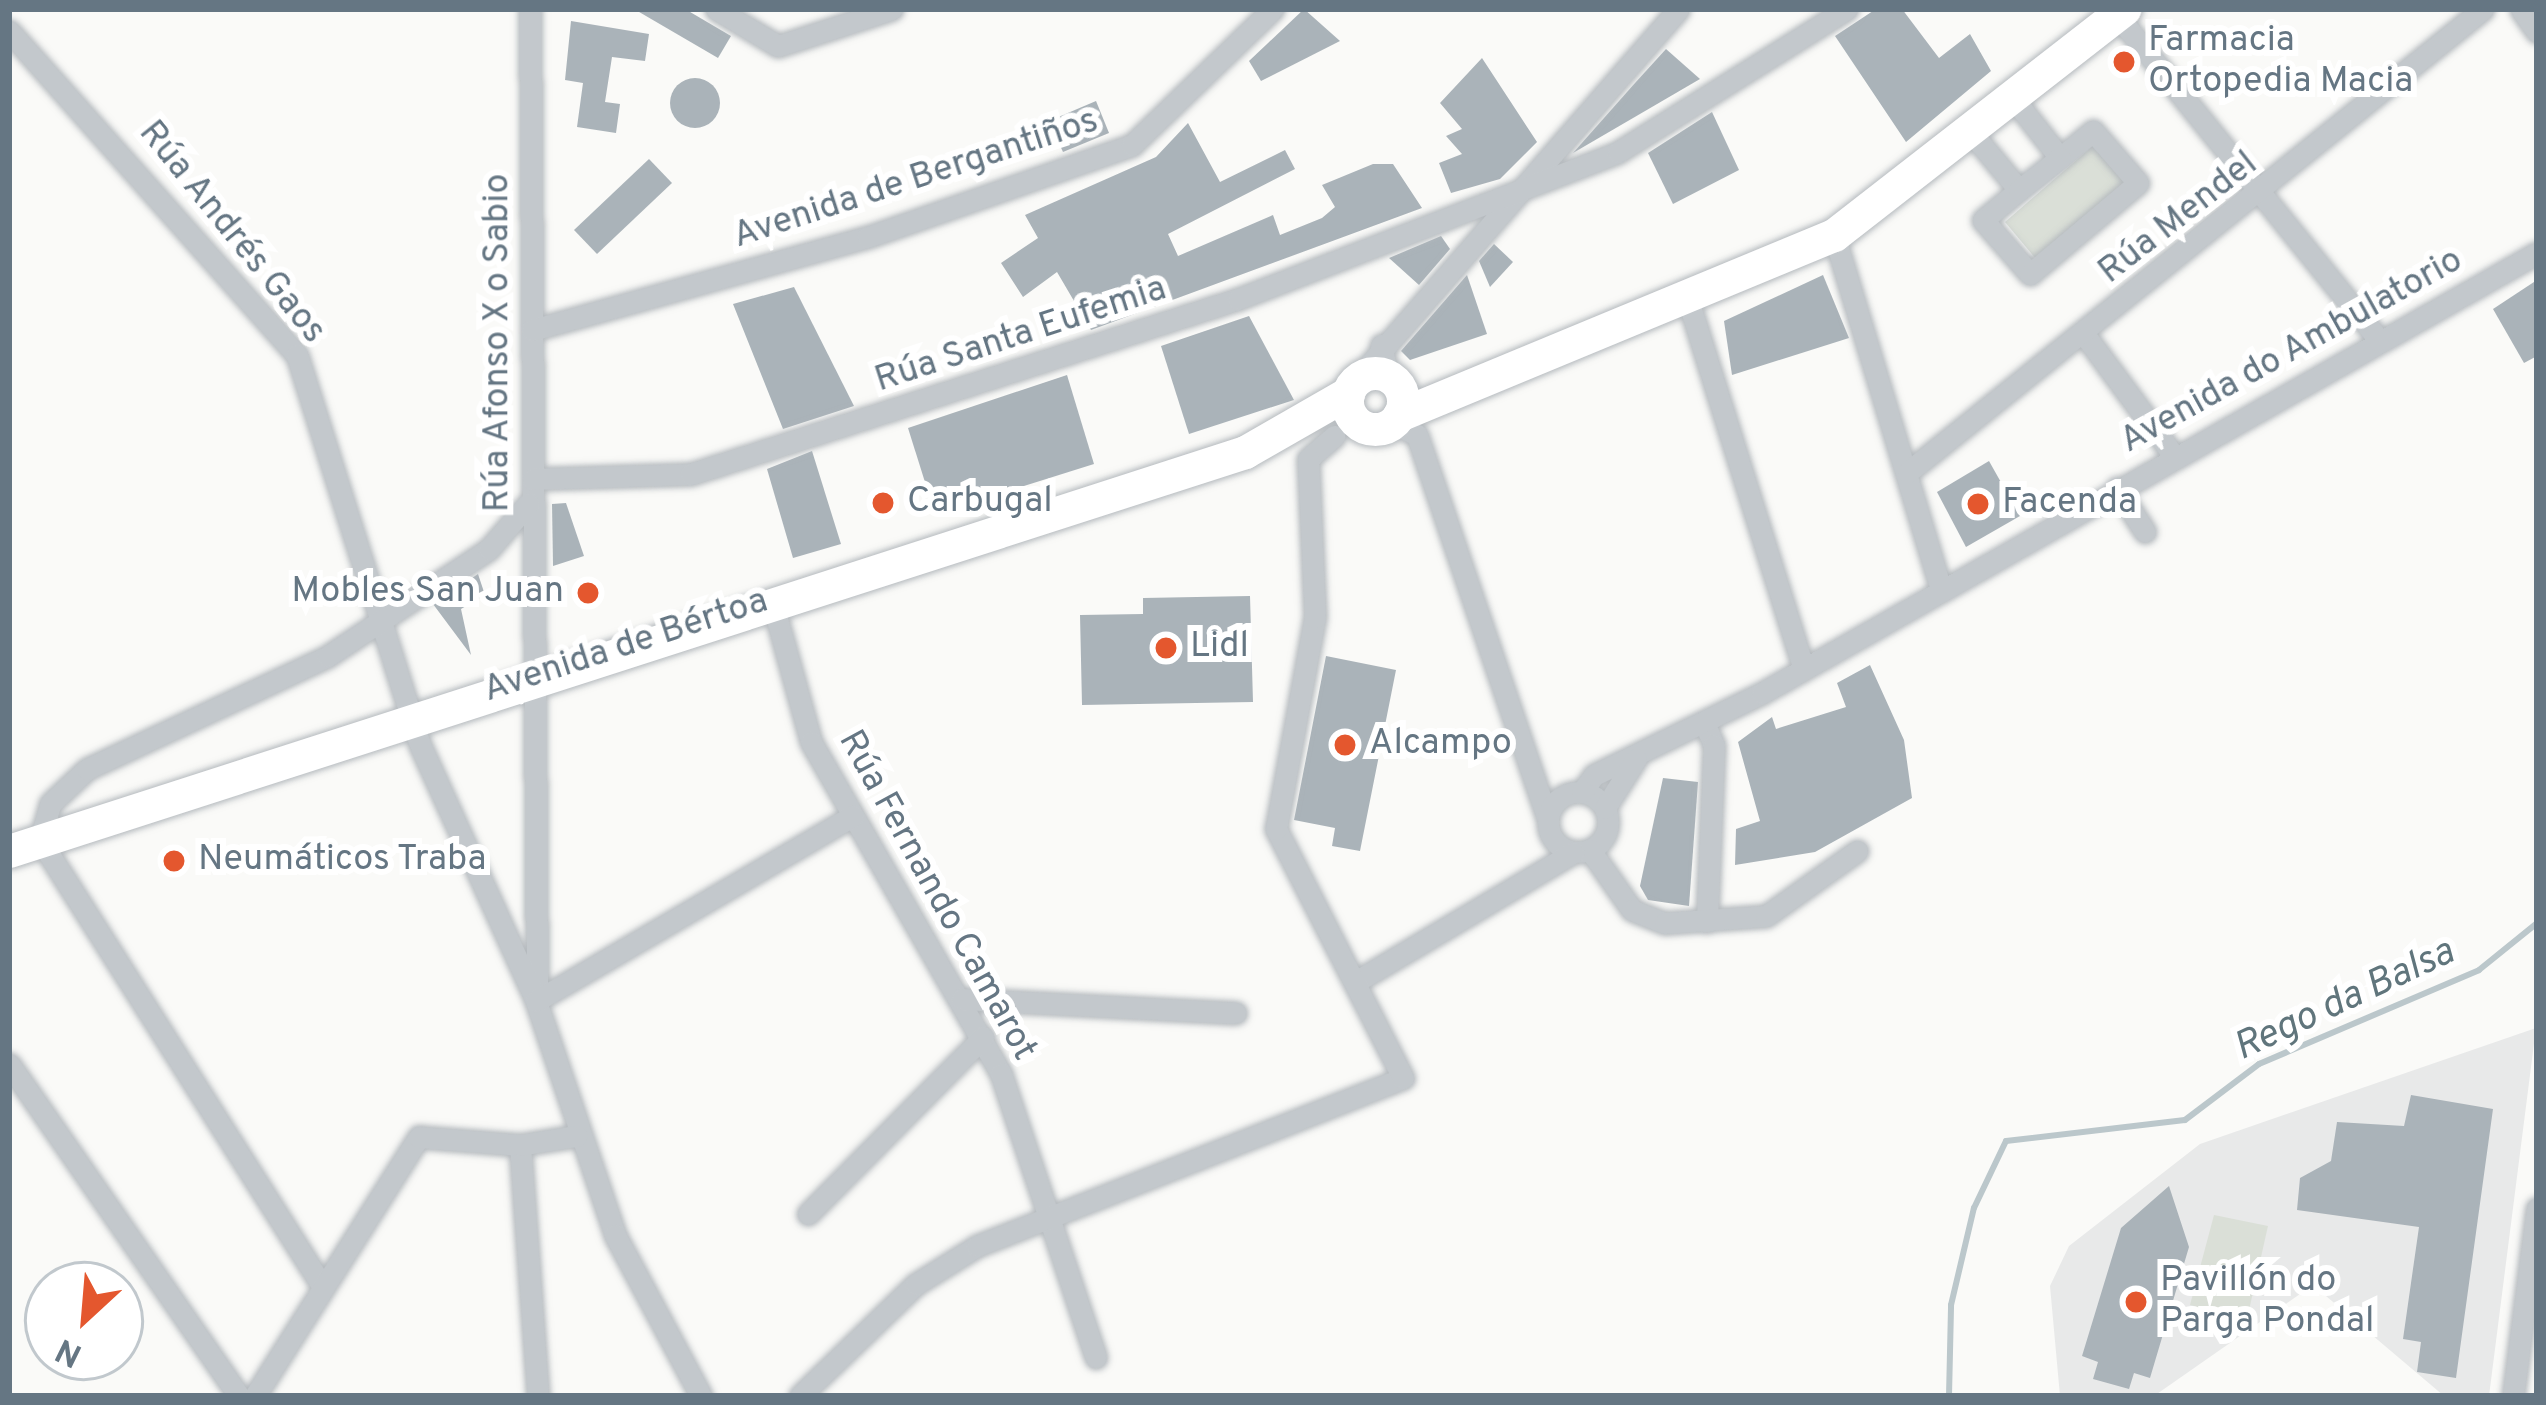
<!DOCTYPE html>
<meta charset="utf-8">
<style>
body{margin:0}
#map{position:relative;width:2546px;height:1405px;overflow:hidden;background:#fafaf8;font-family:Overpass,sans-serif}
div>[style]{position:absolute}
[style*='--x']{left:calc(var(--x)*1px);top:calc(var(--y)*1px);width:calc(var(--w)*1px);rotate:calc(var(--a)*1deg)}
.built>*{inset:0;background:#e8e9e9}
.green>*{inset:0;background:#dadfd7}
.stream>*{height:6px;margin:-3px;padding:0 3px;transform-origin:3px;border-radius:3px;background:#bbc7cb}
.building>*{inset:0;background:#aab3b9}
.round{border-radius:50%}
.roads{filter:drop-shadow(0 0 3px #b5babe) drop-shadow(0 0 3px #b5babe)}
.minor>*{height:21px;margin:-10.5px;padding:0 10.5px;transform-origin:10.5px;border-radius:10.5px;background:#c3c8cc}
.minor>.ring{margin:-10.5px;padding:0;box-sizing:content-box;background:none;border:21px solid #c3c8cc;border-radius:50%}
.primary>*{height:33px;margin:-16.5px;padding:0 16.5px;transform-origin:16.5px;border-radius:16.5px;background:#fff}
.primary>.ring{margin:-16.5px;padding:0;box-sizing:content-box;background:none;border:33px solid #fff;border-radius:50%}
.dots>*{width:33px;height:33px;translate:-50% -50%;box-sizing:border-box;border:6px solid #fff;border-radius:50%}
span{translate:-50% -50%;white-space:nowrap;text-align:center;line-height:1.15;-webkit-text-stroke:12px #fff;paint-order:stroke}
.poi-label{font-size:36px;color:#657683}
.left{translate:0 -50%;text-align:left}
.right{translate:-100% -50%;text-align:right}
.street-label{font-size:36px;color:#657683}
.water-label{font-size:39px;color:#60757c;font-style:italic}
.frame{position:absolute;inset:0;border:12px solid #657683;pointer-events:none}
.north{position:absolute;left:24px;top:1261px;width:120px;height:120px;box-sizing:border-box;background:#fff;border:3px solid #c1c8cd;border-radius:50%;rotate:206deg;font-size:33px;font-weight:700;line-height:48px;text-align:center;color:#657683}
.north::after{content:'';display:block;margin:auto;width:42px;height:54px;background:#e4572e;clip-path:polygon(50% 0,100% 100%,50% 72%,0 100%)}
</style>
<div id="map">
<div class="built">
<div style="clip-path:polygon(2536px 1028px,2489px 1396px,2444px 1396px,2313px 1285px,2154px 1396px,2060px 1396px,2050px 1286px,2069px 1246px,2200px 1144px)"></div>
</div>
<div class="green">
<div style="clip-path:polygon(2095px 144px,2127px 180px,2036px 259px,2005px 222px)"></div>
<div style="clip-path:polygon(2214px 1215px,2268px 1226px,2247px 1319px,2190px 1305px)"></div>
</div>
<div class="stream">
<div style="--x:1949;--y:1396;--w:91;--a:-88.7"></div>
<div style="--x:1951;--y:1305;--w:100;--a:-76.7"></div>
<div style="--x:1974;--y:1208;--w:74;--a:-64.5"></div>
<div style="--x:2006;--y:1141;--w:180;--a:-6.7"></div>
<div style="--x:2185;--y:1120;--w:93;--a:-37.1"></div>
<div style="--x:2259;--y:1064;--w:239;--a:-23.1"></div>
<div style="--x:2479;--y:970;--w:75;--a:-39"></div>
</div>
<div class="building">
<div style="clip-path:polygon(634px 9px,685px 9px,731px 36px,718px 58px)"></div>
<div style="clip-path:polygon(1304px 9px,1340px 41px,1261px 81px,1249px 61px)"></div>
<div style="clip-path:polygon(1876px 9px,1902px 9px,1939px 58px,1970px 34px,1991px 71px,1906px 142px,1835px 36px)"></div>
<div style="clip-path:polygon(571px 21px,649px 34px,645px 61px,612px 57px,605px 102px,620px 104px,616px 133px,577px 127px,583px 83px,565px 80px)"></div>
<div style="clip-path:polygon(1666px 49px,1700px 79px,1573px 153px,1635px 83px)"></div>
<div style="clip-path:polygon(1482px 58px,1537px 142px,1500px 179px,1451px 193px,1439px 163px,1462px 154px,1446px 136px,1462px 129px,1440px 103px)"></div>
<div class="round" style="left:670px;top:78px;width:50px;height:50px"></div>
<div style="clip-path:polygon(1096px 101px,1109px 133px,1063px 152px,1049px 121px)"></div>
<div style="clip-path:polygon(1712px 112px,1739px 170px,1673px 204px,1648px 153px)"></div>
<div style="clip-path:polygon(1188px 123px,1220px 182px,1285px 150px,1295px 169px,1168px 234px,1178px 256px,1273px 215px,1280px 235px,1322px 218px,1335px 207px,1322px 185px,1373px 164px,1393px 164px,1422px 208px,1091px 330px,1057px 272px,1023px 297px,1001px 263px,1038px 238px,1025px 215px,1156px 157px)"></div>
<div style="clip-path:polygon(649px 159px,672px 183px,597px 254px,574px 230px)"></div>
<div style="clip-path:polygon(1441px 236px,1450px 249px,1419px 285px,1389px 258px)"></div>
<div style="clip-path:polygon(1494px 244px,1513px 262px,1490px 287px,1479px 261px)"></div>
<div style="clip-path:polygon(1467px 275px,1487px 334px,1410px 360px,1401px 351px)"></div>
<div style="clip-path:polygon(1823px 275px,1849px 338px,1732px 375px,1724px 321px)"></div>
<div style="clip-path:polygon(2537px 280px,2537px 356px,2524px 363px,2493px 309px)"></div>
<div style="clip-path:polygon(794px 287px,854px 406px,783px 429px,733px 304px)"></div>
<div style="clip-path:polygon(1249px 316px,1294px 400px,1189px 434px,1161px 346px)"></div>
<div style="clip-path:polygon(1067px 375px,1094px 464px,935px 514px,908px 428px)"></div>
<div style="clip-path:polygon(812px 451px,841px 544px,793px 558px,767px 469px)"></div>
<div style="clip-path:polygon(1989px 461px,2020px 516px,1966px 547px,1937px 492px)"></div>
<div style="clip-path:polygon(566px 503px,584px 556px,553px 566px,552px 504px)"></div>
<div style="clip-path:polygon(478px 574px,485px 595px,461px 609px,471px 655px,433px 604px)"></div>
<div style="clip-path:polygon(1250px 596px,1253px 702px,1082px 705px,1080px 615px,1143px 614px,1143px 598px)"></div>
<div style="clip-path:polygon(1326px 656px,1396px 670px,1360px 851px,1332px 846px,1335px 828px,1294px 820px)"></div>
<div style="clip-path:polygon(1870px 665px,1904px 740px,1912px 798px,1815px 852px,1735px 865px,1736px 829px,1760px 821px,1738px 742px,1772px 717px,1776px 729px,1846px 707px,1837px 683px)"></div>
<div style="clip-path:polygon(1663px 778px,1698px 782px,1689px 906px,1648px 900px,1640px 886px)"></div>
<div style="clip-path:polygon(2411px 1095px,2493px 1109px,2456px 1378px,2417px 1372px,2421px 1342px,2403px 1339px,2419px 1227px,2297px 1210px,2300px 1178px,2331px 1161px,2337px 1122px,2404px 1126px)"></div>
<div style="clip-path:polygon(2169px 1186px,2189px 1247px,2150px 1378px,2134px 1373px,2129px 1389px,2093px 1379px,2098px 1362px,2082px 1356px,2121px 1228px)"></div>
</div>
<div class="roads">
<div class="minor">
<div style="--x:530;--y:9;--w:985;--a:89.59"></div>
<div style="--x:716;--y:9;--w:72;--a:30.8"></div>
<div style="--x:778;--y:46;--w:120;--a:-18"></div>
<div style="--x:2112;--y:9;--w:425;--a:51.1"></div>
<div style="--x:2521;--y:9;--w:28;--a:55"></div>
<div style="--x:9;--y:31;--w:433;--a:48.4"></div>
<div style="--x:297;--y:355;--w:409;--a:72.5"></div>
<div style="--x:420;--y:745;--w:281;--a:65.6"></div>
<div style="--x:536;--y:1001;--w:247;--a:71.3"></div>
<div style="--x:615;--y:1235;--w:183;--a:61.9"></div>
<div style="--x:1970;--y:131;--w:77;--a:50.3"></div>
<div style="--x:2019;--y:190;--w:47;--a:140.2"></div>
<div style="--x:1983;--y:220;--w:72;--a:49"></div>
<div style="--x:2030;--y:274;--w:141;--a:-40.1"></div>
<div style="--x:2138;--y:183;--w:69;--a:-130.9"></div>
<div style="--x:2093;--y:131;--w:43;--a:140.7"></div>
<div style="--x:2060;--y:158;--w:76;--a:-128.1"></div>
<div style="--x:2019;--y:190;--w:52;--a:-38"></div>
<div style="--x:1834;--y:235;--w:368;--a:73.2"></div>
<div style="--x:1689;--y:303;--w:384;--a:72.6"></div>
<div style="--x:532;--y:330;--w:349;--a:-15.5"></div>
<div style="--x:868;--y:237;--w:280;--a:-19.2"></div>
<div style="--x:1132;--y:145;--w:196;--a:-44"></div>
<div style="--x:2084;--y:334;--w:152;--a:53.6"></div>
<div style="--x:1381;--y:345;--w:32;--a:77"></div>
<div style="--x:1357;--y:379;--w:490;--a:-49"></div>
<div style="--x:1393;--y:423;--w:27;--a:27"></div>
<div style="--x:1417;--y:435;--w:403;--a:71.2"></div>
<div style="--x:1308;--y:459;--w:35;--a:-41"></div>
<div style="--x:1908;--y:472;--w:738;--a:-38.84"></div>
<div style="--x:533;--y:479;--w:158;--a:-1.8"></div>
<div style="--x:691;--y:474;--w:574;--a:-17.74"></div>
<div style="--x:1238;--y:299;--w:407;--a:-21.1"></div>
<div style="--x:1618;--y:152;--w:270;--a:-32"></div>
<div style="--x:2117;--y:488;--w:52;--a:57.5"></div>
<div style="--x:772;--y:601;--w:146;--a:74.5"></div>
<div style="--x:811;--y:742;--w:383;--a:60.2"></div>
<div style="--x:1001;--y:1074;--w:299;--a:71.5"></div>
<div style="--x:1704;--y:722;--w:25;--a:67"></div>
<div style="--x:1714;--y:745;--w:177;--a:92.3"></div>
<div class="ring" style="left:1548px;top:792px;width:39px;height:39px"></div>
<div style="--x:1582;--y:792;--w:21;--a:-55"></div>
<div style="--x:1594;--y:775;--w:187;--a:-26"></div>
<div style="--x:1762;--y:693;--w:891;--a:-29.59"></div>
<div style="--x:1605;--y:808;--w:58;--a:-57.7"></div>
<div style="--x:1590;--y:850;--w:73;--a:55"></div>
<div style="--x:1632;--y:910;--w:35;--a:22"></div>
<div style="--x:1665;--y:923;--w:101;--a:-4"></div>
<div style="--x:1766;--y:916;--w:112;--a:-35.5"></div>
<div style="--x:1357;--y:981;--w:251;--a:-30.7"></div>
<div style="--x:962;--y:999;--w:274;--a:2.9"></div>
<div style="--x:536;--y:1001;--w:367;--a:-30.3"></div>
<div style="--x:9;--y:1064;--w:404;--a:55.3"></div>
<div style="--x:520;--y:1145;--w:252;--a:85.9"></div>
<div style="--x:808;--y:1214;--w:249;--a:-45.3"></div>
<div style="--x:321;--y:1284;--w:525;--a:-122.33"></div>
<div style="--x:40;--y:840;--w:37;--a:-74"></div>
<div style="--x:50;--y:804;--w:51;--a:-43.4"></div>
<div style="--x:87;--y:769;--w:266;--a:-25.1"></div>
<div style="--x:328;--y:656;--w:193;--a:-33.6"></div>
<div style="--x:489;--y:549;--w:60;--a:-49.1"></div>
<div style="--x:255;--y:1396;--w:307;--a:-57.7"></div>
<div style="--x:419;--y:1137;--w:101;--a:4.5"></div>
<div style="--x:520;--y:1145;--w:57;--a:-9.1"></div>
<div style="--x:800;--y:1396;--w:161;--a:-44"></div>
<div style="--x:916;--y:1284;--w:72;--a:-31.9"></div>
<div style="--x:977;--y:1246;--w:458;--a:-21.5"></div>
<div style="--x:1403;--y:1078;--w:280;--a:-117"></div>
<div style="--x:1276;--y:829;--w:216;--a:-79.6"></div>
<div style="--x:1315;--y:617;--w:158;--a:-92.5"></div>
<div style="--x:2513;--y:1396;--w:189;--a:-82.7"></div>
</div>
<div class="primary">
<div class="ring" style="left:1347px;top:373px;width:23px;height:23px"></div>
<div style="--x:1399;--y:415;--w:471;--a:-22.5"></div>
<div style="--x:1834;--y:235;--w:368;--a:-37.9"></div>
<div style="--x:9;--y:851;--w:1299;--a:-17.89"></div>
<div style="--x:1245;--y:452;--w:119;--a:-29.8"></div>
</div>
</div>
<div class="dots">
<div style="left:2124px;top:62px;background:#e4572e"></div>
<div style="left:883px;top:503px;background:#e4572e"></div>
<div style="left:1978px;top:504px;background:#e4572e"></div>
<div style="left:588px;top:593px;background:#e4572e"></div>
<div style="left:1166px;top:648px;background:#e4572e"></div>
<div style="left:1345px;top:745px;background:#e4572e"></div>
<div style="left:174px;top:861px;background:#e4572e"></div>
<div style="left:2136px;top:1302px;background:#e4572e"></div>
</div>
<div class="poi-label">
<span class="left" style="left:2148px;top:62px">Farmacia<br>Ortopedia Macia</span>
<span class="left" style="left:907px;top:503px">Carbugal</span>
<span class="left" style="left:2002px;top:504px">Facenda</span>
<span class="right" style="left:564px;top:593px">Mobles San Juan</span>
<span class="left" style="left:1190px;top:648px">Lidl</span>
<span class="left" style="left:1369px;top:745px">Alcampo</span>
<span class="left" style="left:198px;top:861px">Neumáticos Traba</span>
<span class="left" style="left:2160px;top:1302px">Pavillón do<br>Parga Pondal</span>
</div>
<div class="street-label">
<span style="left:916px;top:180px;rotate:-18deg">Avenida de Bergantiños</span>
<span style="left:2179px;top:219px;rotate:-38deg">Rúa Mendel</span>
<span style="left:231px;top:233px;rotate:51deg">Rúa Andrés Gaos</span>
<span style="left:1021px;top:336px;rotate:-18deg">Rúa Santa Eufemia</span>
<span style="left:499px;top:343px;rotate:-90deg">Rúa Afonso X o Sabio</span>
<span style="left:2292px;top:352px;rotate:-29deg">Avenida do Ambulatorio</span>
<span style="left:626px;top:647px;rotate:-18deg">Avenida de Bértoa</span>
<span style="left:936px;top:896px;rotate:61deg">Rúa Fernando Camarot</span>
</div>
<div class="water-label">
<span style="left:2345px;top:1002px;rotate:-25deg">Rego da Balsa</span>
</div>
<div class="frame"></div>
<div class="north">N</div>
</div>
